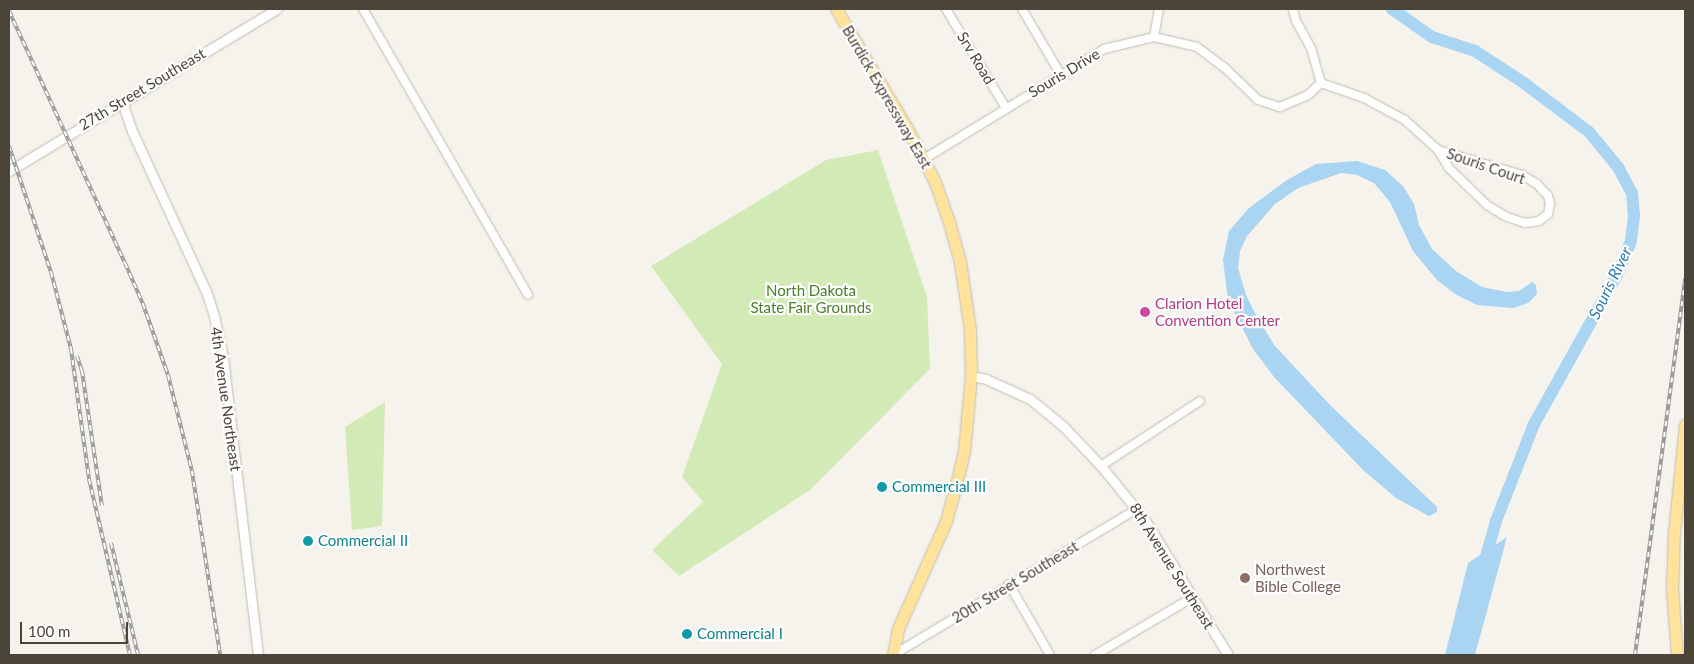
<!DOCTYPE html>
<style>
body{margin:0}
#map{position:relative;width:1694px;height:664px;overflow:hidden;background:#f6f3ec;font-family:Lato,sans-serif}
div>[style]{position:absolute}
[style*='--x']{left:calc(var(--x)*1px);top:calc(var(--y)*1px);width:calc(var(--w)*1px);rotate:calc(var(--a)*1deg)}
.green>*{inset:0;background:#d2eab5}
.water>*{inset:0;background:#a9d4f2}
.river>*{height:12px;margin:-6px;padding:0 6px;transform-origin:6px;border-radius:6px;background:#a9d4f2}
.roads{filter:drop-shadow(0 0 1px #c2bbae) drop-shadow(0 0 1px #c2bbae)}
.minor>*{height:8px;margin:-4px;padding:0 4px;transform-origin:4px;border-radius:4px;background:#fff}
.tertiary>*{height:9px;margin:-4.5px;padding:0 4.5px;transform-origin:4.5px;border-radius:4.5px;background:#fff}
.primary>*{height:11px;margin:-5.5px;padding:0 5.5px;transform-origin:5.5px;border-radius:5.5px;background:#ffe39c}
.rail>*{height:4px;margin-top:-2px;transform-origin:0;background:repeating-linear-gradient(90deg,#fff 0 5.5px,#9a9a9a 0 11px);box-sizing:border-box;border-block:1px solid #9a9a9a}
.dots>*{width:14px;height:14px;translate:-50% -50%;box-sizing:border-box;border:2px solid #fff;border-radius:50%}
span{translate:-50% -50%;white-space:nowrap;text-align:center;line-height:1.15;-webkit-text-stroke:4.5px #fff;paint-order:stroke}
.street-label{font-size:15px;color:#4b4439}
.park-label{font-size:15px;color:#4a7f2a}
.hotel-label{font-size:15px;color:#b23c85}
.left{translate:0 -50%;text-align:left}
.culture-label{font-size:15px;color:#0d838f}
.education-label{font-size:15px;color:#785e54}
.water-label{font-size:16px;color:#2e7ab2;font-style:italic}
.frame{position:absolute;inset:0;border:10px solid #4b4439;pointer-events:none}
.scale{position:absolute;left:20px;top:622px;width:108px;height:22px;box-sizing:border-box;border:2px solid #4b4439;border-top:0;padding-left:6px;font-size:15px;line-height:18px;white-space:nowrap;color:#4b4439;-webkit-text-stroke:4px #fff;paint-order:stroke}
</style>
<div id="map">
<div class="green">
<div style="clip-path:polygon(878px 150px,927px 297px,930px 369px,810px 490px,679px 576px,652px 550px,703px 502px,682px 477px,722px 364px,651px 266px,826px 160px)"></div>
<div style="clip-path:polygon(385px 402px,382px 526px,352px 530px,345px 427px)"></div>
</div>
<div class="water">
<div style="clip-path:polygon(1357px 161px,1385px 170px,1403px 186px,1414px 204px,1419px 225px,1432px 249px,1456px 271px,1482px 287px,1507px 292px,1519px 291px,1532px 282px,1536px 285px,1537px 294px,1528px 303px,1513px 308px,1477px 305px,1455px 294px,1437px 280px,1413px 251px,1390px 202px,1374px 183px,1357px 175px,1341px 173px,1298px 188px,1275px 204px,1247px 236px,1240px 251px,1238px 268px,1246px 295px,1257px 317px,1275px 346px,1331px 406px,1437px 507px,1437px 512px,1429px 516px,1396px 498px,1364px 471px,1274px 377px,1253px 349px,1228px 300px,1223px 260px,1229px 231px,1249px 208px,1287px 180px,1316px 164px)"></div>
<div style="clip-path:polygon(1507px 537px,1475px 655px,1445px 655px,1468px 563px)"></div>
</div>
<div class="river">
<div style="--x:1392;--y:9;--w:49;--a:35"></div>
<div style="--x:1432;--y:37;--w:45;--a:18"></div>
<div style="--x:1475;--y:51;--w:59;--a:33.1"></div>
<div style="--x:1524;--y:83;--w:81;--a:37"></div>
<div style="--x:1589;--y:132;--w:45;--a:50.4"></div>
<div style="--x:1618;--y:167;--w:30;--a:62"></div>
<div style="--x:1632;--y:193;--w:23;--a:85"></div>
<div style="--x:1634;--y:216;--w:25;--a:97"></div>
<div style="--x:1631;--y:241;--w:37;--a:112"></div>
<div style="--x:1617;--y:275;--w:171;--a:119.1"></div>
<div style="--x:1534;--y:424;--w:104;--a:111.4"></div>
<div style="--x:1496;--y:521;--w:45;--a:105.6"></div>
</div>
<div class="roads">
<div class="minor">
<div style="--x:363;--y:9;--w:330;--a:60"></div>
<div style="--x:946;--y:9;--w:116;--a:58.8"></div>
<div style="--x:1022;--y:9;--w:77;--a:59.4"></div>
<div style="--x:1293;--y:9;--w:12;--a:76"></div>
<div style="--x:1296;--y:21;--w:31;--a:61"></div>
<div style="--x:1311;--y:48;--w:36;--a:74"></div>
<div style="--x:1154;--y:37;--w:28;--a:-80"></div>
<div style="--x:1321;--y:83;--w:46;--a:19.2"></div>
<div style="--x:1364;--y:98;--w:47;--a:28.2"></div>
<div style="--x:1405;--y:120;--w:45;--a:42.3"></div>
<div style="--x:1438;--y:150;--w:88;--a:16.6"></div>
<div style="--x:1522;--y:175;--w:17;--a:31"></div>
<div style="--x:1537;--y:184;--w:16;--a:47"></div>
<div style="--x:1548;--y:196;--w:8;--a:76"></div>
<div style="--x:1550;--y:204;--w:10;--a:101"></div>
<div style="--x:1548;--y:214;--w:11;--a:142"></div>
<div style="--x:1539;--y:221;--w:14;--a:172"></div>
<div style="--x:1525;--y:223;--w:21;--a:-161"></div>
<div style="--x:1505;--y:216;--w:21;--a:-149"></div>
<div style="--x:1487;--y:205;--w:53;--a:-135.8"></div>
<div style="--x:1449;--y:168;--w:21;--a:-121"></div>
<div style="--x:924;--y:159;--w:211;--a:-31.4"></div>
<div style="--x:1104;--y:49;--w:51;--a:-13.5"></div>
<div style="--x:1154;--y:37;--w:44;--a:13.1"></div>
<div style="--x:1197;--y:47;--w:34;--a:37"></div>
<div style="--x:1224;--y:67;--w:47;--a:44.1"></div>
<div style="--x:1258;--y:100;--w:23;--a:18"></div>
<div style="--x:1280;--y:107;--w:30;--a:-23"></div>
<div style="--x:1308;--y:95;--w:18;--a:-43"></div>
<div style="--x:1101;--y:466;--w:118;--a:-33.3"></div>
<div style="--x:1009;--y:584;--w:82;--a:60"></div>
<div style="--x:893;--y:655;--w:284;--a:-30.9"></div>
<div style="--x:1095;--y:655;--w:114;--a:-30.6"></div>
</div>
<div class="tertiary">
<div style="--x:122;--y:102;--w:31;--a:71"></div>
<div style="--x:132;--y:131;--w:176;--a:65.2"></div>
<div style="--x:206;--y:291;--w:26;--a:72"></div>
<div style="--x:214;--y:316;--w:42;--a:77.6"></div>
<div style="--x:223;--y:357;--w:300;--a:83.3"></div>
<div style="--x:9;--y:171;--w:313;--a:-31.2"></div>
<div style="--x:971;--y:376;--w:15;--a:11"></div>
<div style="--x:986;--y:379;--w:48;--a:24.4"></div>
<div style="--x:1030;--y:399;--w:43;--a:39.3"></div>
<div style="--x:1063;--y:426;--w:55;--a:46.5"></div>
<div style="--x:1101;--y:466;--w:70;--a:50.8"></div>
<div style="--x:1145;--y:520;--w:158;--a:58.4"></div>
</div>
<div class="primary">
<div style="--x:836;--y:9;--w:141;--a:59.2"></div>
<div style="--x:908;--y:130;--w:59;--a:62.6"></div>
<div style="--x:935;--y:182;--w:42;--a:70.7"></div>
<div style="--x:949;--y:222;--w:41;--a:74.6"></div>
<div style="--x:960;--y:262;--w:69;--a:81.6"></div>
<div style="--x:970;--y:330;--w:46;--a:88.8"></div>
<div style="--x:971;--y:376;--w:75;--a:95.3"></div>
<div style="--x:964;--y:451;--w:31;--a:103"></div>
<div style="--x:957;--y:481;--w:41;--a:105.4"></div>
<div style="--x:946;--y:521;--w:118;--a:114"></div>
<div style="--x:898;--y:629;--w:26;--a:101"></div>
<div style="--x:1677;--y:655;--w:66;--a:-94.3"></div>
<div style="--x:1672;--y:589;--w:56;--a:-88"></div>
<div style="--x:1674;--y:533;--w:109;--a:-84.2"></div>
</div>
</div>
<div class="rail">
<div style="--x:9;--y:11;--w:277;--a:65.3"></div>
<div style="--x:125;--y:263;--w:45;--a:66.3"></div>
<div style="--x:143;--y:304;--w:75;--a:70.6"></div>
<div style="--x:168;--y:375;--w:99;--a:76"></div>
<div style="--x:192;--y:471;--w:186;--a:81.3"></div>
<div style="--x:9;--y:146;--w:133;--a:71.6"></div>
<div style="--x:51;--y:272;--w:80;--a:75.4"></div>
<div style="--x:71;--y:349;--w:131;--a:82.1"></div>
<div style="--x:89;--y:479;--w:181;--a:76.9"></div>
<div style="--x:77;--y:356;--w:16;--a:72"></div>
<div style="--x:82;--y:371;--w:136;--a:81.6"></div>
<div style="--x:111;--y:543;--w:115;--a:76.4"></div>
<div style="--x:1635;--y:655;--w:380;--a:-82.4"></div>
</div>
<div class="dots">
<div style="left:1145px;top:312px;background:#d1479c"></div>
<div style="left:882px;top:487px;background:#0f9aa8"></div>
<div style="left:308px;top:541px;background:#0f9aa8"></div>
<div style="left:1245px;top:578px;background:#8d6e63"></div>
<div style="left:687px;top:634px;background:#0f9aa8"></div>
</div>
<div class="street-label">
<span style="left:976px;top:58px;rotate:59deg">Srv Road</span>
<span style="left:1064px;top:73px;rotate:-31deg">Souris Drive</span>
<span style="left:142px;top:89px;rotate:-31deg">27th Street Southeast</span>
<span style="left:887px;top:97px;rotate:60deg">Burdick Expressway East</span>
<span style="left:1486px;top:166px;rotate:19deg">Souris Court</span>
<span style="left:226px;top:399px;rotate:82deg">4th Avenue Northeast</span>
<span style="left:1172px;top:566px;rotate:58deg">8th Avenue Southeast</span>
<span style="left:1015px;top:582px;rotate:-31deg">20th Street Southeast</span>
</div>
<div class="park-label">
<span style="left:811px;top:299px">North Dakota<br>State Fair Grounds</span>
</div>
<div class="hotel-label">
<span class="left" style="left:1155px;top:312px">Clarion Hotel<br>Convention Center</span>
</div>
<div class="culture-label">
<span class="left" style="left:892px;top:487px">Commercial III</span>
<span class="left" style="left:318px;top:541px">Commercial II</span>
<span class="left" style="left:697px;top:634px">Commercial I</span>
</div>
<div class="education-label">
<span class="left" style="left:1255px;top:578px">Northwest<br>Bible College</span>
</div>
<div class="water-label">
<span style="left:1610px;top:283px;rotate:-64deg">Souris River</span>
</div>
<div class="frame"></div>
<div class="scale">100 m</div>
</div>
